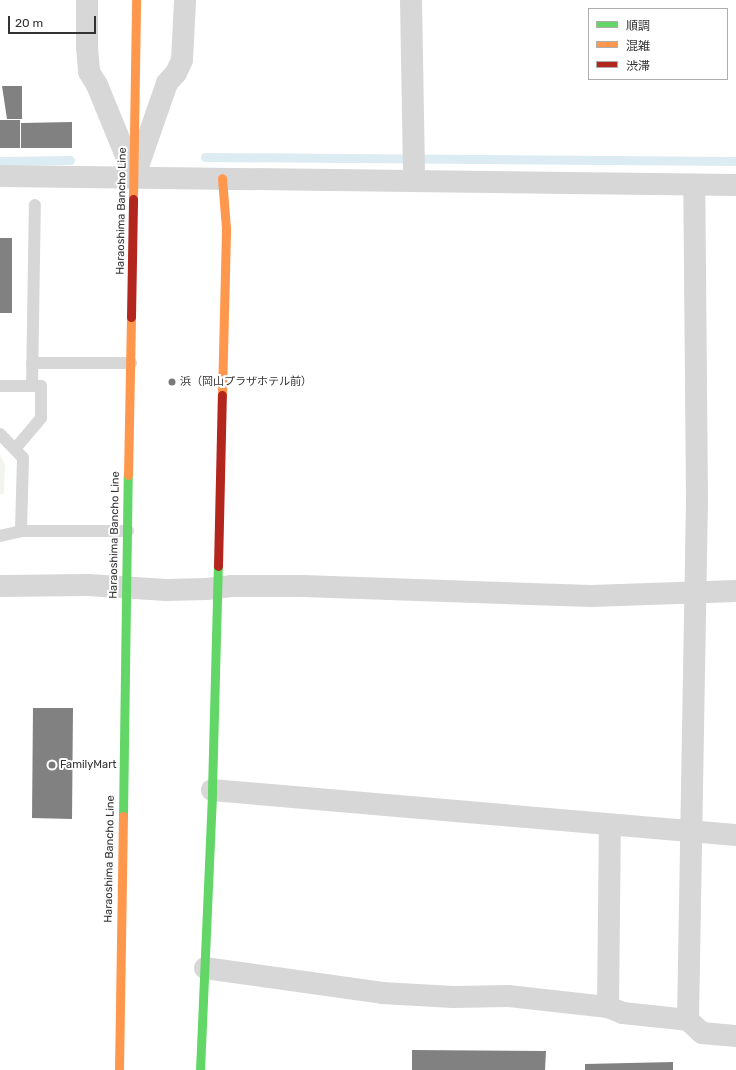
<!DOCTYPE html>
<meta charset="utf-8">
<style>
body{margin:0}
#map{position:relative;width:736px;height:1070px;overflow:hidden;background:#fff;font-family:Rubik,"Noto Sans JP",sans-serif}
div>[style]{position:absolute}
[style*='--x']{left:calc(var(--x)*1px);top:calc(var(--y)*1px);width:calc(var(--w)*1px);rotate:calc(var(--a)*1deg)}
.green>*{inset:0;background:#f1f5ed}
.stream>*{height:9px;margin:-4.5px;padding:0 4.5px;transform-origin:4.5px;border-radius:4.5px;background:#ddebf3}
.building>*{inset:0;background:#818181}
.lane>*{height:12px;margin:-6px;padding:0 6px;transform-origin:6px;border-radius:6px;background:#d7d7d7}
.street>*{height:22px;margin:-11px;padding:0 11px;transform-origin:11px;border-radius:11px;background:#d7d7d7}
.fast>*{height:9px;margin:-4.5px;padding:0 4.5px;transform-origin:4.5px;border-radius:4.5px;background:#63d668}
.slow>*{height:9px;margin:-4.5px;padding:0 4.5px;transform-origin:4.5px;border-radius:4.5px;background:#ff974d}
.jam>*{height:9px;margin:-4.5px;padding:0 4.5px;transform-origin:4.5px;border-radius:4.5px;background:#b3261e}
.dots>*{width:11px;height:11px;translate:-50% -50%;box-sizing:border-box;border:2px solid #fff;border-radius:50%}
span{translate:-50% -50%;white-space:nowrap;text-align:center;line-height:1.15;-webkit-text-stroke:4px #fff;paint-order:stroke}
.street-label{font-size:11px;color:#333}
.poi-label{font-size:11px;color:#333}
.left{translate:0 -50%;text-align:left}
.legend{position:absolute;left:588px;top:8px;width:140px;height:72px;box-sizing:border-box;background:#fff;border:1px solid #adadad;margin:0;padding:5px 7px;list-style:none;font-size:12px;color:#333}
.legend li{display:flex;align-items:center;gap:8px;height:20px}
.legend b{width:20px;border:1px solid #adadad}
.scale{position:absolute;left:8px;top:16px;width:88px;height:18px;box-sizing:border-box;border:2px solid #333;border-top:0;padding-left:5px;font-size:12px;line-height:14px;white-space:nowrap;color:#333;-webkit-text-stroke:3px #fff;paint-order:stroke}
</style>
<div id="map">
<div class="green">
<div style="clip-path:polygon(0 455px,5px 465px,4px 494px,0 494px)"></div>
</div>
<div class="stream">
<div style="--x:205;--y:157;--w:531;--a:0.43"></div>
<div style="--x:0;--y:161;--w:70;--a:-0.8"></div>
</div>
<div class="building">
<div style="clip-path:polygon(2px 86px,22px 86px,22px 119px,7px 119px)"></div>
<div style="clip-path:polygon(0 120px,20px 120px,20px 148px,0 148px)"></div>
<div style="clip-path:polygon(72px 122px,72px 148px,21px 148px,21px 123px)"></div>
<div style="clip-path:polygon(0 238px,12px 238px,12px 313px,0 313px)"></div>
<div style="clip-path:polygon(33px 708px,73px 708px,72px 819px,32px 818px)"></div>
<div style="clip-path:polygon(412px 1050px,546px 1051px,545px 1070px,412px 1070px)"></div>
<div style="clip-path:polygon(673px 1062px,673px 1070px,585px 1070px,585px 1064px)"></div>
</div>
<div class="lane">
<div style="--x:32;--y:363;--w:99;--a:0"></div>
<div style="--x:0;--y:386;--w:32;--a:0"></div>
<div style="--x:32;--y:386;--w:181;--a:-89.1"></div>
<div style="--x:0;--y:434;--w:33;--a:46"></div>
<div style="--x:23;--y:458;--w:73;--a:91.6"></div>
<div style="--x:15;--y:449;--w:40;--a:-50"></div>
<div style="--x:41;--y:418;--w:32;--a:-90"></div>
<div style="--x:41;--y:386;--w:9;--a:180"></div>
<div style="--x:0;--y:536;--w:22;--a:-13"></div>
<div style="--x:21;--y:531;--w:107;--a:0"></div>
</div>
<div class="street">
<div style="--x:87;--y:0;--w:47;--a:90"></div>
<div style="--x:87;--y:47;--w:25;--a:85"></div>
<div style="--x:89;--y:72;--w:15;--a:58"></div>
<div style="--x:97;--y:85;--w:97;--a:67.7"></div>
<div style="--x:411;--y:0;--w:180;--a:89"></div>
<div style="--x:135;--y:175;--w:97;--a:-70.8"></div>
<div style="--x:167;--y:83;--w:13;--a:-48"></div>
<div style="--x:176;--y:73;--w:14;--a:-65"></div>
<div style="--x:182;--y:60;--w:60;--a:-87.1"></div>
<div style="--x:0;--y:176;--w:736;--a:0.7"></div>
<div style="--x:0;--y:586;--w:88;--a:-0.7"></div>
<div style="--x:88;--y:585;--w:78;--a:3.7"></div>
<div style="--x:166;--y:590;--w:41;--a:-1.4"></div>
<div style="--x:207;--y:589;--w:24;--a:-7"></div>
<div style="--x:231;--y:586;--w:72;--a:0"></div>
<div style="--x:303;--y:586;--w:288;--a:2"></div>
<div style="--x:591;--y:596;--w:145;--a:-2"></div>
<div style="--x:212;--y:790;--w:526;--a:4.91"></div>
<div style="--x:205;--y:968;--w:179;--a:8"></div>
<div style="--x:382;--y:993;--w:71;--a:3.2"></div>
<div style="--x:453;--y:997;--w:55;--a:-1"></div>
<div style="--x:508;--y:996;--w:101;--a:6.3"></div>
<div style="--x:608;--y:1007;--w:182;--a:-89.4"></div>
<div style="--x:608;--y:1007;--w:16;--a:22"></div>
<div style="--x:623;--y:1013;--w:65;--a:6.1"></div>
<div style="--x:688;--y:1020;--w:19;--a:43"></div>
<div style="--x:702;--y:1033;--w:34;--a:5"></div>
<div style="--x:688;--y:1020;--w:521;--a:-89.01"></div>
<div style="--x:697;--y:499;--w:314;--a:-90.5"></div>
</div>
<div class="fast">
<div style="--x:123;--y:816;--w:341;--a:-89.2"></div>
<div style="--x:200;--y:1070;--w:280;--a:-87.5"></div>
<div style="--x:212;--y:790;--w:224;--a:-88.5"></div>
</div>
<div class="slow">
<div style="--x:133;--y:199;--w:199;--a:-89.1"></div>
<div style="--x:222;--y:395;--w:167;--a:-88.6"></div>
<div style="--x:226;--y:228;--w:50;--a:-94.6"></div>
<div style="--x:128;--y:475;--w:158;--a:-88.9"></div>
<div style="--x:119;--y:1070;--w:254;--a:-89.1"></div>
</div>
<div class="jam">
<div style="--x:131;--y:317;--w:118;--a:-89"></div>
<div style="--x:218;--y:566;--w:171;--a:-88.7"></div>
</div>
<div class="dots">
<div style="left:172px;top:382px;background:#7a7a7a"></div>
<div style="left:52px;top:765px;background:#7a7a7a"></div>
</div>
<div class="street-label">
<span style="left:122px;top:211px;rotate:-89deg">Haraoshima Bancho Line</span>
<span style="left:115px;top:535px;rotate:-89deg">Haraoshima Bancho Line</span>
<span style="left:110px;top:859px;rotate:-89deg">Haraoshima Bancho Line</span>
</div>
<div class="poi-label">
<span class="left" style="left:180px;top:382px">浜（岡山プラザホテル前）</span>
<span class="left" style="left:60px;top:765px">FamilyMart</span>
</div>
<ul class="legend">
<li><b style="height:5px;background:#63d668"></b>順調</li>
<li><b style="height:5px;background:#ff974d"></b>混雑</li>
<li><b style="height:5px;background:#b3261e"></b>渋滞</li>
</ul>
<div class="scale">20 m</div>
</div>
